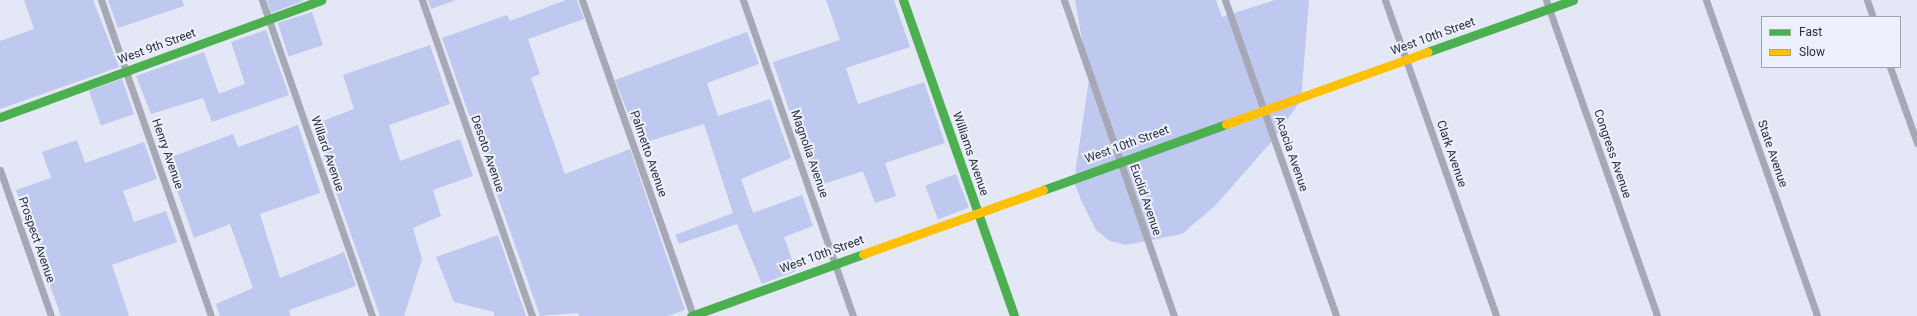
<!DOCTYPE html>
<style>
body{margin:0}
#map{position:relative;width:1917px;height:316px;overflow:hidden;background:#e4e7f5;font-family:Roboto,sans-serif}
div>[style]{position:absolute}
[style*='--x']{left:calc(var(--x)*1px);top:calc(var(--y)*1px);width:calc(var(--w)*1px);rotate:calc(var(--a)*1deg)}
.green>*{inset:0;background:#bfc8ef;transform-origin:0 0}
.street>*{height:7px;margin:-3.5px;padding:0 3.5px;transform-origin:3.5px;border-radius:3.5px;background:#a6a9b5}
.fast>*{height:9px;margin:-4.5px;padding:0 4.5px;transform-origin:4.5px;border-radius:4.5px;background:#4caf50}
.slow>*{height:9px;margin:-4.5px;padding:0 4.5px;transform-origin:4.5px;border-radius:4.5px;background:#ffc107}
span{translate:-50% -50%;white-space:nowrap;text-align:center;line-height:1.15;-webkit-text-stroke:4px #edf1fe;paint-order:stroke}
.street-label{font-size:12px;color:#2b2e3a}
.legend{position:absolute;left:1761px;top:16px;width:140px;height:52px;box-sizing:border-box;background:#edf1fe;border:1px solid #9fa3b0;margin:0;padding:5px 7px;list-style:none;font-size:12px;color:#2b2e3a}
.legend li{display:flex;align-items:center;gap:8px;height:20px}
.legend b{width:20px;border:1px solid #9fa3b0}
</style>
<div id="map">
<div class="green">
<i style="clip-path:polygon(24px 0,93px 0,119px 67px,0 109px,0 41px,34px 29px)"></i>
<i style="clip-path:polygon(108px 0,182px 0,184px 6px,118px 28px)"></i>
<i style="clip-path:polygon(267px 0,303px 0,303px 1px,271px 13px)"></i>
<i style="clip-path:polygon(428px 0,456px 0,431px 9px)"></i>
<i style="clip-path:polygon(566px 0,577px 0,584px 19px,528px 39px,540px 74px,531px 78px,565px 174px,630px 149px,685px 310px,668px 316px,579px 316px,578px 313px,540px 316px,442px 38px,507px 15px,510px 21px)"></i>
<i style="clip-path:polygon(826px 0,894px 0,910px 47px,846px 68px,858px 104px,924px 82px,945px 143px,885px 163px,896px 196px,875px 203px,863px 171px,815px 187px,773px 62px,840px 40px)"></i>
<i style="clip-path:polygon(1075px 0,1216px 0,1222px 17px,1275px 0,1309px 0,1301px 100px,1272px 141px,1215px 206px,1182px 234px,1126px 245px,1110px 241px,1096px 230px,1081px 200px,1075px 184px,1076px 167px,1089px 80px)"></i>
<i style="left:312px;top:12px;width:35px;height:36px;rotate:72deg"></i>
<i style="clip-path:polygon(266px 30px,289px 95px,212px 122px,203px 98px,151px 114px,136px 76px,204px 52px,219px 94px,245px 84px,231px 42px)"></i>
<i style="clip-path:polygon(747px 32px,759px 64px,707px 83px,718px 116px,770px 99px,791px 158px,741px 179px,753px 213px,802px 195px,813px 226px,784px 237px,796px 271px,762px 284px,737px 224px,679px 244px,675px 235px,733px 213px,704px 124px,640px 144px,615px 80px)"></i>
<i style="clip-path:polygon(430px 45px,450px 104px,389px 125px,400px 161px,460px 139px,473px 176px,433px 190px,441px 216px,413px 228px,422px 259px,404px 316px,380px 316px,312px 125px,354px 109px,343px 75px)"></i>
<i style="left:122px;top:79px;width:37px;height:35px;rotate:71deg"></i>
<i style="clip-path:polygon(298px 125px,320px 193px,260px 214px,280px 278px,344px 252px,356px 286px,289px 310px,291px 316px,220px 316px,216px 304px,253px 288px,230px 224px,194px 238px,166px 159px,233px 134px,238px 147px)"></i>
<i style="clip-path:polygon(77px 140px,85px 163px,144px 142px,157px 179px,123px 191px,134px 222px,166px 211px,177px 242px,112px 265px,129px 316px,61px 316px,16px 190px,51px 178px,42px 152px)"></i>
<i style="left:956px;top:174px;width:36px;height:33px;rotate:69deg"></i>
<i style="clip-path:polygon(498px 235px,526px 316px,494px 316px,494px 312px,454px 302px,436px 257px)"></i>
</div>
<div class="street">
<i style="--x:101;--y:0;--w:335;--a:70.8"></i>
<i style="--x:262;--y:0;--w:335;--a:70.8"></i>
<i style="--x:422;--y:0;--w:335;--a:70.8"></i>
<i style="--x:582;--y:0;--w:335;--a:70.6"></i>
<i style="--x:743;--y:0;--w:335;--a:70.8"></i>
<i style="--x:1064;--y:0;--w:335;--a:70.8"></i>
<i style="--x:1225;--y:0;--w:335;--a:70.6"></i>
<i style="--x:1385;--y:0;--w:335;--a:70.6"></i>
<i style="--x:1546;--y:0;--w:335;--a:70.6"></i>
<i style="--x:1706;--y:0;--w:335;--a:70.6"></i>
<i style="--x:1867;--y:0;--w:18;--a:71"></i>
<i style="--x:1890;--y:67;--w:81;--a:70.4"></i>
<i style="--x:0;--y:170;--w:155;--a:70.7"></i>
</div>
<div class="fast">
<i style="--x:903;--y:0;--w:335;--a:70.6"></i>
<i style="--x:1427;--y:52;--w:155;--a:-19.6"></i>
<i style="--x:0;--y:117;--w:342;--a:-20"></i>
<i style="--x:1043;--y:190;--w:195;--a:-19.8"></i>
<i style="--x:691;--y:316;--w:183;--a:-19.8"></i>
</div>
<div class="slow">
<i style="--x:1226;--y:124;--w:214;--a:-19.7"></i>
<i style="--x:863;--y:254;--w:191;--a:-19.6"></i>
</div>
<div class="street-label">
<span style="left:1433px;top:37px;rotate:-20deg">West 10th Street</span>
<span style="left:157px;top:47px;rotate:-20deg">West 9th Street</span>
<span style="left:1127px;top:145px;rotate:-20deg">West 10th Street</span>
<span style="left:167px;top:154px;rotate:71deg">Henry Avenue</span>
<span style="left:327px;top:154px;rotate:71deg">Willard Avenue</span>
<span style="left:487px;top:154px;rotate:71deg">Desoto Avenue</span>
<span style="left:648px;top:154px;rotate:71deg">Palmetto Avenue</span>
<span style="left:809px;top:154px;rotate:71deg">Magnolia Avenue</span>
<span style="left:970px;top:154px;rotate:71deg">Williams Avenue</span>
<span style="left:1291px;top:154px;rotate:71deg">Acacia Avenue</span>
<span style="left:1451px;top:154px;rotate:71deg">Clark Avenue</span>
<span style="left:1612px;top:154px;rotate:71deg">Congress Avenue</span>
<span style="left:1772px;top:154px;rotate:71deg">State Avenue</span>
<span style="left:1145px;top:200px;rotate:71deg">Euclid Avenue</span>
<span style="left:36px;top:240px;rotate:71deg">Prospect Avenue</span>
<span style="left:822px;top:255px;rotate:-20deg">West 10th Street</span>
</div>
<ul class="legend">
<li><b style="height:5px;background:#4caf50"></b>Fast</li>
<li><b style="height:5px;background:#ffc107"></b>Slow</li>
</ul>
</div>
